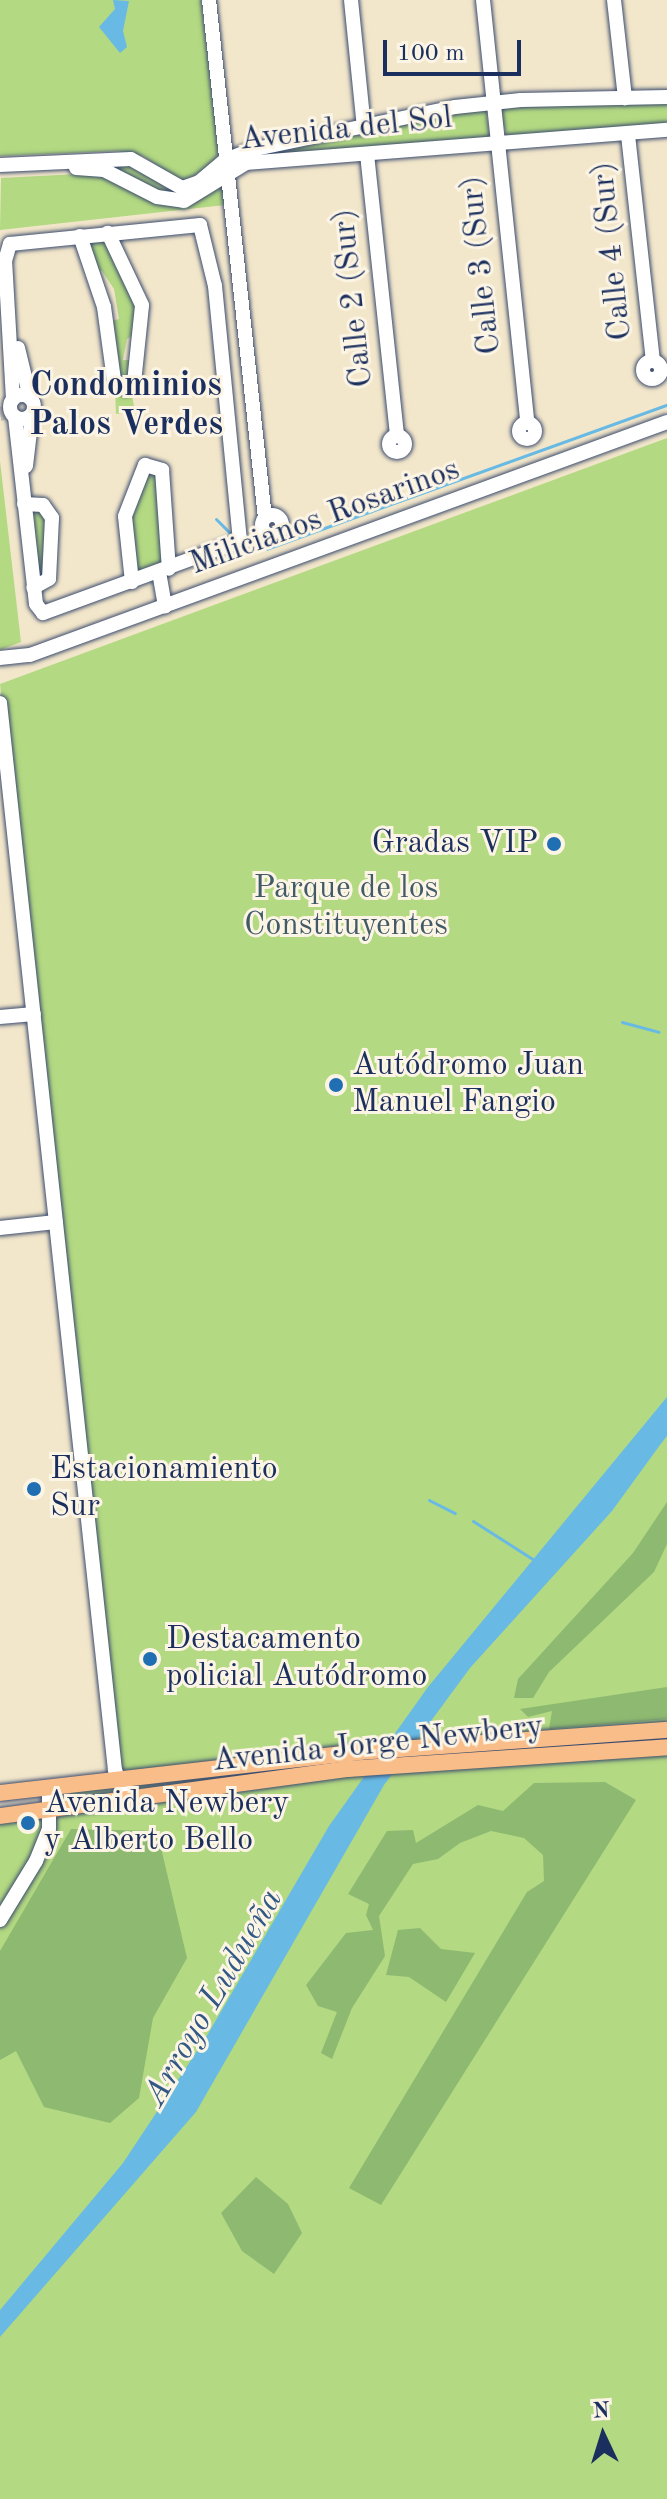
<!DOCTYPE html>
<meta charset="utf-8">
<style>
body{margin:0}
#map{position:relative;width:667px;height:2499px;overflow:hidden;background:#f3e7cb;font-family:"Old Standard TT",serif}
div>[style]{position:absolute}
[style*='--x']{left:calc(var(--x)*1px);top:calc(var(--y)*1px);width:calc(var(--w)*1px);rotate:calc(var(--a)*1deg)}
.green>*{inset:0;background:#b3d982}
.forest>*{inset:0;background:#8eb970}
.water>*{inset:0;background:#68bae4}
.stream>*{height:3px;margin:-1.5px;padding:0 1.5px;transform-origin:1.5px;border-radius:1.5px;background:#68bae4}
.minor-tunnel>*{height:14px;margin-top:-7px;transform-origin:0;background:repeating-linear-gradient(90deg,#c8c2b5 0 14px,transparent 0 21px)}
.roads{filter:drop-shadow(0 0 2px #3b4b6e) drop-shadow(0 0 2px #3b4b6e)}
.minor>*{height:14px;margin:-7px;padding:0 7px;transform-origin:7px;border-radius:7px;background:#fff}
.minor>.ring{margin:-7px;padding:0;box-sizing:content-box;background:none;border:14px solid #fff;border-radius:50%}
.major>*{height:16px;margin:-8px;padding:0 8px;transform-origin:8px;border-radius:8px;background:#f8bd88}
.dots>*{width:22px;height:22px;translate:-50% -50%;box-sizing:border-box;border:4px solid #fcf5e5;border-radius:50%}
span{translate:-50% -50%;white-space:nowrap;text-align:center;line-height:1.15;-webkit-text-stroke:6px #fcf5e5;paint-order:stroke}
.street-label{font-size:32px;color:#1b2f5e}
.poi-label{font-size:32px;color:#1b2f5e}
.right{translate:-100% -50%;text-align:right}
.left{translate:0 -50%;text-align:left}
.park-label{font-size:32px;color:#415a67}
.neighbourhood-label{font-size:34px;color:#1b2f5e;font-weight:700}
.water-label{font-size:34px;color:#325986;font-style:italic}
.north{position:absolute;left:563px;top:2395px;width:80px;height:80px;-webkit-text-stroke:6px #fcf5e5;paint-order:stroke;rotate:356deg;font-size:22px;font-weight:700;line-height:32px;text-align:center;color:#1b2f5e}
.north::after{content:'';display:block;margin:auto;width:28px;height:36px;background:#1b2f5e;clip-path:polygon(50% 0,100% 100%,50% 72%,0 100%)}
.scale{position:absolute;left:383px;top:40px;width:138px;height:36px;box-sizing:border-box;border:4px solid #1b2f5e;border-top:0;padding-left:10px;font-size:24px;line-height:28px;white-space:nowrap;color:#1b2f5e;-webkit-text-stroke:6px #fcf5e5;paint-order:stroke}
</style>
<div id="map">
<div class="green">
<i style="clip-path:polygon(0 0,201px 0,219px 151px,213px 163px,183px 183px,143px 156px,118px 151px,0 156px)"></i>
<i style="clip-path:polygon(667px 101px,667px 127px,509px 139px,498px 113px,502px 108px)"></i>
<i style="clip-path:polygon(486px 110px,490px 138px,239px 157px,323px 143px,439px 114px)"></i>
<i style="clip-path:polygon(127px 162px,144px 168px,165px 188px,183px 193px,172px 198px,105px 166px)"></i>
<i style="clip-path:polygon(98px 173px,153px 201px,223px 185px,225px 205px,0 230px,1px 178px)"></i>
<i style="clip-path:polygon(106px 239px,137px 298px,134px 335px,127px 339px,123px 360px,131px 360px,126px 380px,118px 380px,111px 321px,119px 319px,114px 289px,102px 271px,93px 269px,87px 242px)"></i>
<i style="clip-path:polygon(115px 390px,131px 391px,135px 411px,116px 414px)"></i>
<i style="clip-path:polygon(667px 438px,667px 2499px,0 2499px,0 1816px,50px 1811px,50px 1798px,65px 1796px,115px 1770px,0 684px)"></i>
<i style="clip-path:polygon(0 461px,21px 642px,0 650px)"></i>
<i style="clip-path:polygon(157px 470px,164px 565px,139px 574px,128px 522px,144px 472px)"></i>
<i style="clip-path:polygon(34px 509px,45px 510px,48px 567px,37px 584px)"></i>
</div>
<div class="forest">
<i style="clip-path:polygon(667px 1502px,667px 1544px,654px 1572px,549px 1672px,533px 1698px,514px 1698px,518px 1679px,633px 1553px)"></i>
<i style="clip-path:polygon(667px 1687px,667px 1719px,549px 1729px,552px 1711px,528px 1717px,520px 1709px)"></i>
<i style="clip-path:polygon(605px 1782px,636px 1800px,381px 2205px,349px 2188px,527px 1892px,544px 1881px,543px 1855px,524px 1838px,491px 1831px,460px 1843px,438px 1859px,413px 1864px,379px 1916px,385px 1956px,352px 2008px,332px 2059px,321px 2053px,337px 2012px,318px 2006px,306px 1985px,346px 1933px,373px 1930px,366px 1915px,369px 1904px,348px 1894px,387px 1831px,413px 1830px,416px 1843px,478px 1805px,503px 1811px,534px 1783px)"></i>
<i style="clip-path:polygon(71px 1829px,157px 1831px,187px 1958px,153px 2018px,139px 2098px,110px 2123px,44px 2107px,16px 2051px,0 2060px,0 1951px)"></i>
<i style="clip-path:polygon(420px 1928px,441px 1949px,475px 1953px,446px 2002px,409px 1977px,386px 1975px,398px 1930px)"></i>
<i style="clip-path:polygon(256px 2177px,288px 2204px,302px 2233px,274px 2274px,242px 2251px,221px 2213px)"></i>
</div>
<div class="water">
<i style="clip-path:polygon(113px 0,129px 1px,123px 31px,127px 47px,120px 53px,99px 27px,115px 9px)"></i>
<i style="clip-path:polygon(667px 1397px,667px 1436px,660px 1445px,612px 1511px,470px 1668px,384px 1785px,196px 2112px,0 2337px,0 2310px,123px 2163px,205px 2039px,329px 1826px,428px 1687px)"></i>
</div>
<div class="stream">
<i style="--x:216;--y:519;--w:27;--a:45"></i>
<i style="--x:258;--y:540;--w:12;--a:48"></i>
<i style="--x:266;--y:549;--w:426;--a:-19.8"></i>
<i style="--x:246;--y:544;--w:9;--a:-21"></i>
<i style="--x:622;--y:1022;--w:38;--a:15"></i>
<i style="--x:429;--y:1500;--w:29;--a:27"></i>
<i style="--x:473;--y:1521;--w:72;--a:32.6"></i>
</div>
<div class="minor-tunnel">
<i style="--x:0;--y:414;--w:5;--a:-11"></i>
</div>
<div class="roads">
<div class="minor">
<i style="--x:209;--y:0;--w:521;--a:83.83"></i>
<i style="--x:351;--y:0;--w:129;--a:84.2"></i>
<i style="--x:483;--y:0;--w:424;--a:84"></i>
<i style="--x:614;--y:0;--w:99;--a:83.6"></i>
<i style="--x:628;--y:135;--w:227;--a:83.7"></i>
<i style="--x:367;--y:154;--w:284;--a:83.9"></i>
<i style="--x:0;--y:165;--w:131;--a:-2.6"></i>
<i style="--x:131;--y:159;--w:59;--a:29.6"></i>
<i style="--x:182;--y:188;--w:18;--a:-19"></i>
<i style="--x:199;--y:182;--w:34;--a:-40"></i>
<i style="--x:225;--y:160;--w:28;--a:-21"></i>
<i style="--x:251;--y:150;--w:208;--a:-11.9"></i>
<i style="--x:455;--y:107;--w:66;--a:-6.1"></i>
<i style="--x:521;--y:100;--w:146;--a:-1.2"></i>
<i style="--x:76;--y:168;--w:28;--a:4"></i>
<i style="--x:104;--y:170;--w:59;--a:27"></i>
<i style="--x:157;--y:197;--w:27;--a:8"></i>
<i style="--x:184;--y:201;--w:73;--a:-31.5"></i>
<i style="--x:246;--y:163;--w:422;--a:-4.5"></i>
<i style="--x:80;--y:236;--w:75;--a:71.3"></i>
<i style="--x:104;--y:307;--w:74;--a:82.2"></i>
<i style="--x:114;--y:380;--w:14;--a:36"></i>
<i style="--x:125;--y:388;--w:10;--a:-29"></i>
<i style="--x:134;--y:383;--w:78;--a:-84.1"></i>
<i style="--x:142;--y:305;--w:80;--a:-115.3"></i>
<i style="--x:18;--y:348;--w:51;--a:76.5"></i>
<i class="ring" style="left:643px;top:361px;width:4px;height:4px"></i>
<i class="ring" style="left:10px;top:395px;width:10px;height:10px"></i>
<i style="--x:13;--y:399;--w:138;--a:-93.3"></i>
<i style="--x:5;--y:261;--w:18;--a:-74"></i>
<i style="--x:10;--y:244;--w:191;--a:-5.7"></i>
<i style="--x:200;--y:225;--w:63;--a:76.2"></i>
<i style="--x:215;--y:286;--w:256;--a:84.4"></i>
<i style="--x:240;--y:541;--w:210;--a:159.9"></i>
<i style="--x:43;--y:613;--w:11;--a:-128"></i>
<i style="--x:36;--y:604;--w:188;--a:-96.4"></i>
<i class="ring" style="left:519px;top:423px;width:2px;height:2px"></i>
<i class="ring" style="left:389px;top:436px;width:2px;height:2px"></i>
<i style="--x:26;--y:466;--w:52;--a:-83.4"></i>
<i style="--x:24;--y:504;--w:19;--a:3"></i>
<i style="--x:43;--y:505;--w:16;--a:55"></i>
<i style="--x:52;--y:518;--w:61;--a:92.8"></i>
<i style="--x:49;--y:579;--w:18;--a:151"></i>
<i class="ring" style="left:262px;top:515px;width:6px;height:6px"></i>
<i style="--x:159;--y:572;--w:35;--a:80"></i>
<i style="--x:132;--y:582;--w:66;--a:-96.1"></i>
<i style="--x:125;--y:516;--w:55;--a:-68.6"></i>
<i style="--x:145;--y:465;--w:18;--a:16"></i>
<i style="--x:162;--y:470;--w:99;--a:86"></i>
<i style="--x:0;--y:658;--w:30;--a:-6"></i>
<i style="--x:30;--y:655;--w:678;--a:-20.09"></i>
<i style="--x:0;--y:703;--w:1073;--a:83.85"></i>
<i style="--x:115;--y:1770;--w:33;--a:69"></i>
<i style="--x:0;--y:1017;--w:34;--a:-5"></i>
<i style="--x:0;--y:1228;--w:56;--a:-6.1"></i>
<i style="--x:0;--y:1920;--w:69;--a:-58.6"></i>
<i style="--x:36;--y:1861;--w:35;--a:-68"></i>
<i style="--x:49;--y:1828;--w:40;--a:-90"></i>
</div>
<div class="major">
<i style="--x:0;--y:1793;--w:361;--a:-6.5"></i>
<i style="--x:359;--y:1752;--w:309;--a:-4.1"></i>
<i style="--x:0;--y:1816;--w:351;--a:-7.7"></i>
<i style="--x:348;--y:1769;--w:320;--a:-3.9"></i>
</div>
</div>
<div class="dots">
<i style="left:554px;top:844px;background:#1f6fb2"></i>
<i style="left:336px;top:1085px;background:#1f6fb2"></i>
<i style="left:34px;top:1489px;background:#1f6fb2"></i>
<i style="left:150px;top:1659px;background:#1f6fb2"></i>
<i style="left:28px;top:1823px;background:#1f6fb2"></i>
</div>
<div class="street-label">
<span style="left:346px;top:130px;rotate:-6deg">Avenida del Sol</span>
<span style="left:613px;top:251px;rotate:-96deg">Calle 4 (Sur)</span>
<span style="left:482px;top:265px;rotate:-96deg">Calle 3 (Sur)</span>
<span style="left:354px;top:298px;rotate:-96deg">Calle 2 (Sur)</span>
<span style="left:325px;top:518px;rotate:-20deg">Milicianos Rosarinos</span>
<span style="left:378px;top:1745px;rotate:-6deg">Avenida Jorge Newbery</span>
</div>
<div class="poi-label">
<span class="right" style="left:538px;top:844px">Gradas VIP</span>
<span class="left" style="left:352px;top:1085px">Autódromo Juan<br>Manuel Fangio</span>
<span class="left" style="left:50px;top:1489px">Estacionamiento<br>Sur</span>
<span class="left" style="left:166px;top:1659px">Destacamento<br>policial Autódromo</span>
<span class="left" style="left:44px;top:1823px">Avenida Newbery<br>y Alberto Bello</span>
</div>
<div class="park-label">
<span style="left:346px;top:908px">Parque de los<br>Constituyentes</span>
</div>
<div class="neighbourhood-label">
<span style="left:126px;top:406px">Condominios<br>Palos Verdes</span>
</div>
<div class="water-label">
<span style="left:214px;top:1998px;rotate:-60deg">Arroyo Ludueña</span>
</div>
<div class="north">N</div>
<div class="scale">100 m</div>
</div>
